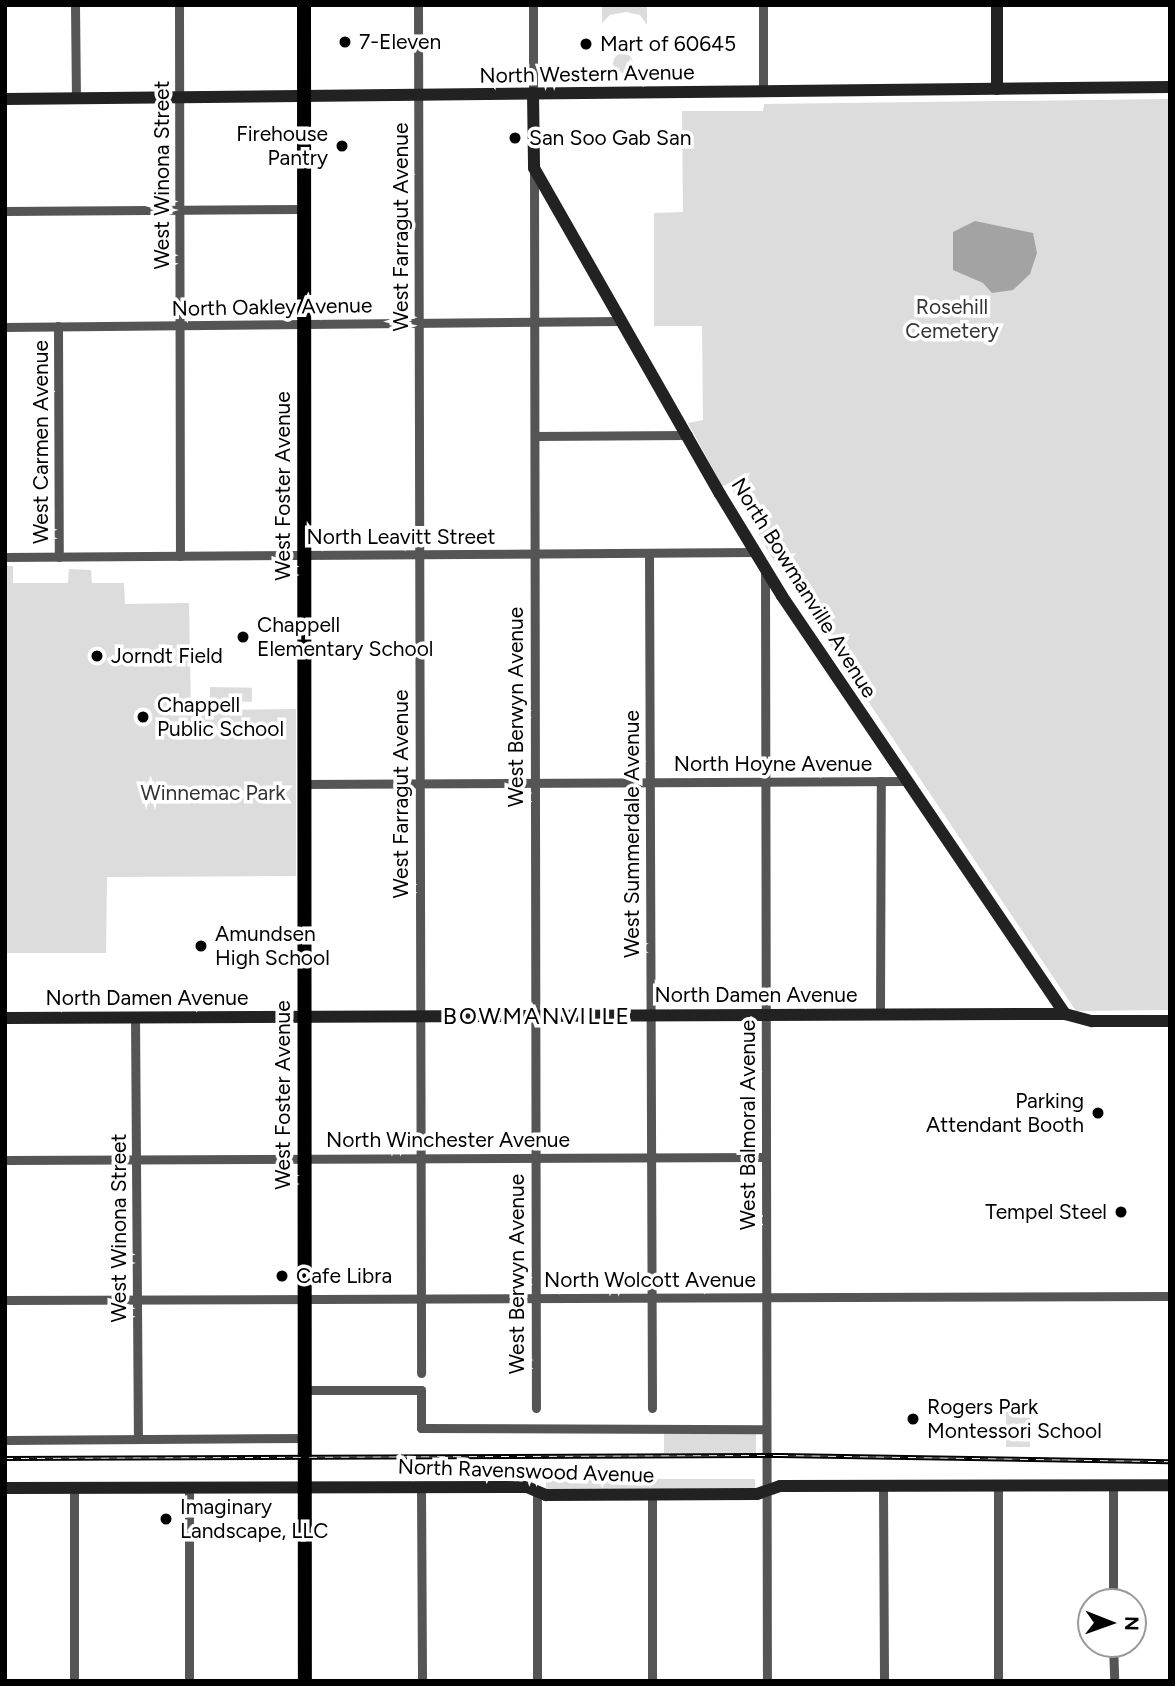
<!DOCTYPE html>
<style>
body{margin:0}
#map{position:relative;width:1175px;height:1686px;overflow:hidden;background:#fff;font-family:Figtree,sans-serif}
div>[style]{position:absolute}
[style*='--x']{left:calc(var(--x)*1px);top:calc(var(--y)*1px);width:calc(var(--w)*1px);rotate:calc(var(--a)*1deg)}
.green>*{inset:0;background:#dcdcdc;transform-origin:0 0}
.round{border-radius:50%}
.water>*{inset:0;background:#a3a3a3}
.street>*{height:9px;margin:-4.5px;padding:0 4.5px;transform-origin:4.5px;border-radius:4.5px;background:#555}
.secondary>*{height:12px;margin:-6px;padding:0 6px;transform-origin:6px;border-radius:6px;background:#222}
.primary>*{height:14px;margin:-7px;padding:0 7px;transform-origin:7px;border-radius:7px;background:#000}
.rail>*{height:5px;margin-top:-2.5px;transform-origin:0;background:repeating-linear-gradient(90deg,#fff 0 8px,#000 0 16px);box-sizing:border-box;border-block:2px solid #000}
.dots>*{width:19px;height:19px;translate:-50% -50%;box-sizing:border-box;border:4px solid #fff;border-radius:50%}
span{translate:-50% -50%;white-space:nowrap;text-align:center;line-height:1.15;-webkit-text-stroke:7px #fff;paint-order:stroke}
.poi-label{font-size:21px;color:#000}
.left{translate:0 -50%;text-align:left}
.right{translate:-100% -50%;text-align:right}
.street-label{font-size:21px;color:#000}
.park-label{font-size:21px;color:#333}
.neighbourhood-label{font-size:23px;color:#000;letter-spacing:2px}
.frame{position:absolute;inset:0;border:7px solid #000;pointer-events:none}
.north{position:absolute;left:1077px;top:1588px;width:70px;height:70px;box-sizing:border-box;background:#fff;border:2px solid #999;border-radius:50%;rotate:91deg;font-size:19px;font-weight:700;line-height:28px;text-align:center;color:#000}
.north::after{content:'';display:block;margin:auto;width:24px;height:32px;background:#000;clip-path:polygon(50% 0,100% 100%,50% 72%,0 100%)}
</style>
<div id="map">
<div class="green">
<i style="clip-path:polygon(602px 5px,647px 5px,647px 25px,640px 15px,626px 12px,610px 15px,602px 23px)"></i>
<i class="round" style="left:613px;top:53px;width:20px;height:20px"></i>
<i style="clip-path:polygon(1170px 99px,1170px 1010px,1076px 1011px,775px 563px,729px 484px,722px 486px,688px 423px,703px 420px,702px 326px,654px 326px,654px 213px,683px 212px,682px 111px,763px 111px,764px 104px)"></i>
<i style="clip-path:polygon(5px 566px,13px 566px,13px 583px,68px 583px,69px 569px,91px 570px,92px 583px,124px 583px,125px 604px,189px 603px,191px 710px,296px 709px,296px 876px,107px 877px,106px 953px,5px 953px)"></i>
<i style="left:210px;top:687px;width:42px;height:14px;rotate:1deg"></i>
<i style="left:1006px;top:1410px;width:24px;height:37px"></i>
<i style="left:664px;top:1434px;width:92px;height:19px"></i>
<i style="left:755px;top:1479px;width:10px;height:209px;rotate:90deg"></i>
</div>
<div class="water">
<i style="clip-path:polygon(975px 221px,1033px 233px,1037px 253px,1030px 274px,1013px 290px,992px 293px,983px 283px,953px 270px,953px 232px)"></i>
</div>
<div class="street">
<i style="--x:75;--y:5;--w:93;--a:89.4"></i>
<i style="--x:179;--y:5;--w:551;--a:89.9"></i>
<i style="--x:418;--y:5;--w:1368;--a:89.87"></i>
<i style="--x:533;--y:5;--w:88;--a:90"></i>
<i style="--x:763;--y:91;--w:86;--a:-90"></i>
<i style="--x:534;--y:171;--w:1237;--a:89.91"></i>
<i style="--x:5;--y:211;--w:298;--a:-0.4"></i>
<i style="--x:58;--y:326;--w:231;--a:89.8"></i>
<i style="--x:5;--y:327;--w:617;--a:-0.56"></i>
<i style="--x:535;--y:436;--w:153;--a:-0.4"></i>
<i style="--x:649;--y:553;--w:855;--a:89.8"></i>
<i style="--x:5;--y:557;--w:750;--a:-0.38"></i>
<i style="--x:765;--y:570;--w:1111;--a:89.9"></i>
<i style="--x:303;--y:784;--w:604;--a:-0.28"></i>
<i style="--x:880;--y:1014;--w:233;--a:-89.8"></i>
<i style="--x:135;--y:1017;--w:422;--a:89.6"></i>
<i style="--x:5;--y:1160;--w:760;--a:-0.23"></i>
<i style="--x:5;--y:1300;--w:1165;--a:-0.2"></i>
<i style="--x:305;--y:1390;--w:116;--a:0"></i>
<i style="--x:421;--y:1390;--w:38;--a:90"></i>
<i style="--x:421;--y:1428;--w:344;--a:0.2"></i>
<i style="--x:5;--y:1440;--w:300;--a:-0.4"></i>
<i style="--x:998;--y:1485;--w:196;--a:90"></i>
<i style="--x:1113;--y:1485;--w:117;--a:90"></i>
<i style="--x:883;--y:1486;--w:195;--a:89.7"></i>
<i style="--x:421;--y:1487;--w:194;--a:89.7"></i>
<i style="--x:74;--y:1488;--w:193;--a:90"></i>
<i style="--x:652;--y:1494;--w:187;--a:90"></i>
<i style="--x:1113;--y:1644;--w:37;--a:88"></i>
<i style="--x:189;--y:1681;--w:193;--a:-90"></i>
<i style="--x:537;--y:1681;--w:190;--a:-90"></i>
</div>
<div class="secondary">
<i style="--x:997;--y:89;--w:84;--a:-90"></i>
<i style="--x:533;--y:93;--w:75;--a:89.2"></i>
<i style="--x:534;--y:168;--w:375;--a:60.3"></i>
<i style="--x:720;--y:494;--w:119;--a:58.7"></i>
<i style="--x:782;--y:596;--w:505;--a:55.9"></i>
<i style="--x:5;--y:99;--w:1165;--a:-0.59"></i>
<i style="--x:5;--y:1018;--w:1060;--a:-0.22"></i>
<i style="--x:1065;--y:1014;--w:28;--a:15"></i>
<i style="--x:1092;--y:1021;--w:78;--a:0"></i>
<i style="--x:5;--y:1488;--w:522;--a:-0.11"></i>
<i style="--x:527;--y:1487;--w:21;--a:23"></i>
<i style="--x:546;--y:1495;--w:211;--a:-0.3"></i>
<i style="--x:757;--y:1494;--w:24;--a:-19"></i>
<i style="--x:780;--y:1486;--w:390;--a:-0.1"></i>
</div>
<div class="primary">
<i style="--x:304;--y:5;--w:1676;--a:89.97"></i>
</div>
<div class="rail">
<i style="--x:5;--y:1458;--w:775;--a:-0.22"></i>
<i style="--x:780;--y:1455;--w:390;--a:0.9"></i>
</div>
<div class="dots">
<i style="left:345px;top:42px;background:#000"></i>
<i style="left:586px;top:44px;background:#000"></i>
<i style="left:515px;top:138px;background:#000"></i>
<i style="left:342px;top:146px;background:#000"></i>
<i style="left:243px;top:637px;background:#000"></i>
<i style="left:97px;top:656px;background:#000"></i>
<i style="left:143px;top:717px;background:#000"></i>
<i style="left:201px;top:946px;background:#000"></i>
<i style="left:1098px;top:1113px;background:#000"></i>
<i style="left:1121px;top:1212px;background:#000"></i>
<i style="left:282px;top:1276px;background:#000"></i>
<i style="left:913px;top:1419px;background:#000"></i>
<i style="left:166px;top:1519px;background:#000"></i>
</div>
<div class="poi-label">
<span class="left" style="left:359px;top:42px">7-Eleven</span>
<span class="left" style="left:600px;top:44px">Mart of 60645</span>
<span class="right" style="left:328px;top:146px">Firehouse<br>Pantry</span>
<span class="left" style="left:529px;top:138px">San Soo Gab San</span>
<span class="left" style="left:257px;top:637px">Chappell<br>Elementary School</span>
<span class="left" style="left:111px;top:656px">Jorndt Field</span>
<span class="left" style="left:157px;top:717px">Chappell<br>Public School</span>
<span class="left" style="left:215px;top:946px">Amundsen<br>High School</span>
<span class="right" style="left:1084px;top:1113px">Parking<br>Attendant Booth</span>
<span class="right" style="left:1107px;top:1212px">Tempel Steel</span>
<span class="left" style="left:296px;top:1276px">Cafe Libra</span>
<span class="left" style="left:927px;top:1419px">Rogers Park<br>Montessori School</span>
<span class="left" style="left:180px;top:1519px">Imaginary<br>Landscape, LLC</span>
</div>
<div class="street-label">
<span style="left:587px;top:74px;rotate:-1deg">North Western Avenue</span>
<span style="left:162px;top:175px;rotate:-90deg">West Winona Street</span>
<span style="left:401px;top:227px;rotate:-90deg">West Farragut Avenue</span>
<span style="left:272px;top:307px;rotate:-1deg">North Oakley Avenue</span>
<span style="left:41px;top:442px;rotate:-90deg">West Carmen Avenue</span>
<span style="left:283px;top:486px;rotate:-90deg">West Foster Avenue</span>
<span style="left:401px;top:537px">North Leavitt Street</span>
<span style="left:804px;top:588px;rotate:58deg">North Bowmanville Avenue</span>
<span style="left:516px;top:707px;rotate:-90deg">West Berwyn Avenue</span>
<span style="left:773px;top:764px">North Hoyne Avenue</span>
<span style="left:401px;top:794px;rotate:-90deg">West Farragut Avenue</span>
<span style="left:632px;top:834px;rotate:-90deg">West Summerdale Avenue</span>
<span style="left:756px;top:995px">North Damen Avenue</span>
<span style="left:147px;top:998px">North Damen Avenue</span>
<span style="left:283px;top:1095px;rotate:-90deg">West Foster Avenue</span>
<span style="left:748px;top:1125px;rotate:-90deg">West Balmoral Avenue</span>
<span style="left:448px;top:1140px">North Winchester Avenue</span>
<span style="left:119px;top:1228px;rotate:-90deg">West Winona Street</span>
<span style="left:517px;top:1274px;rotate:-90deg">West Berwyn Avenue</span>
<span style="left:650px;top:1280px">North Wolcott Avenue</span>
<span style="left:526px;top:1471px;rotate:2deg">North Ravenswood Avenue</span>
</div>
<div class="park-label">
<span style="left:952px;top:319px">Rosehill<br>Cemetery</span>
<span style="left:213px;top:793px">Winnemac Park</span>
</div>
<div class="neighbourhood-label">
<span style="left:537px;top:1016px">BOWMANVILLE</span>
</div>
<div class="frame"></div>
<div class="north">N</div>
</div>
